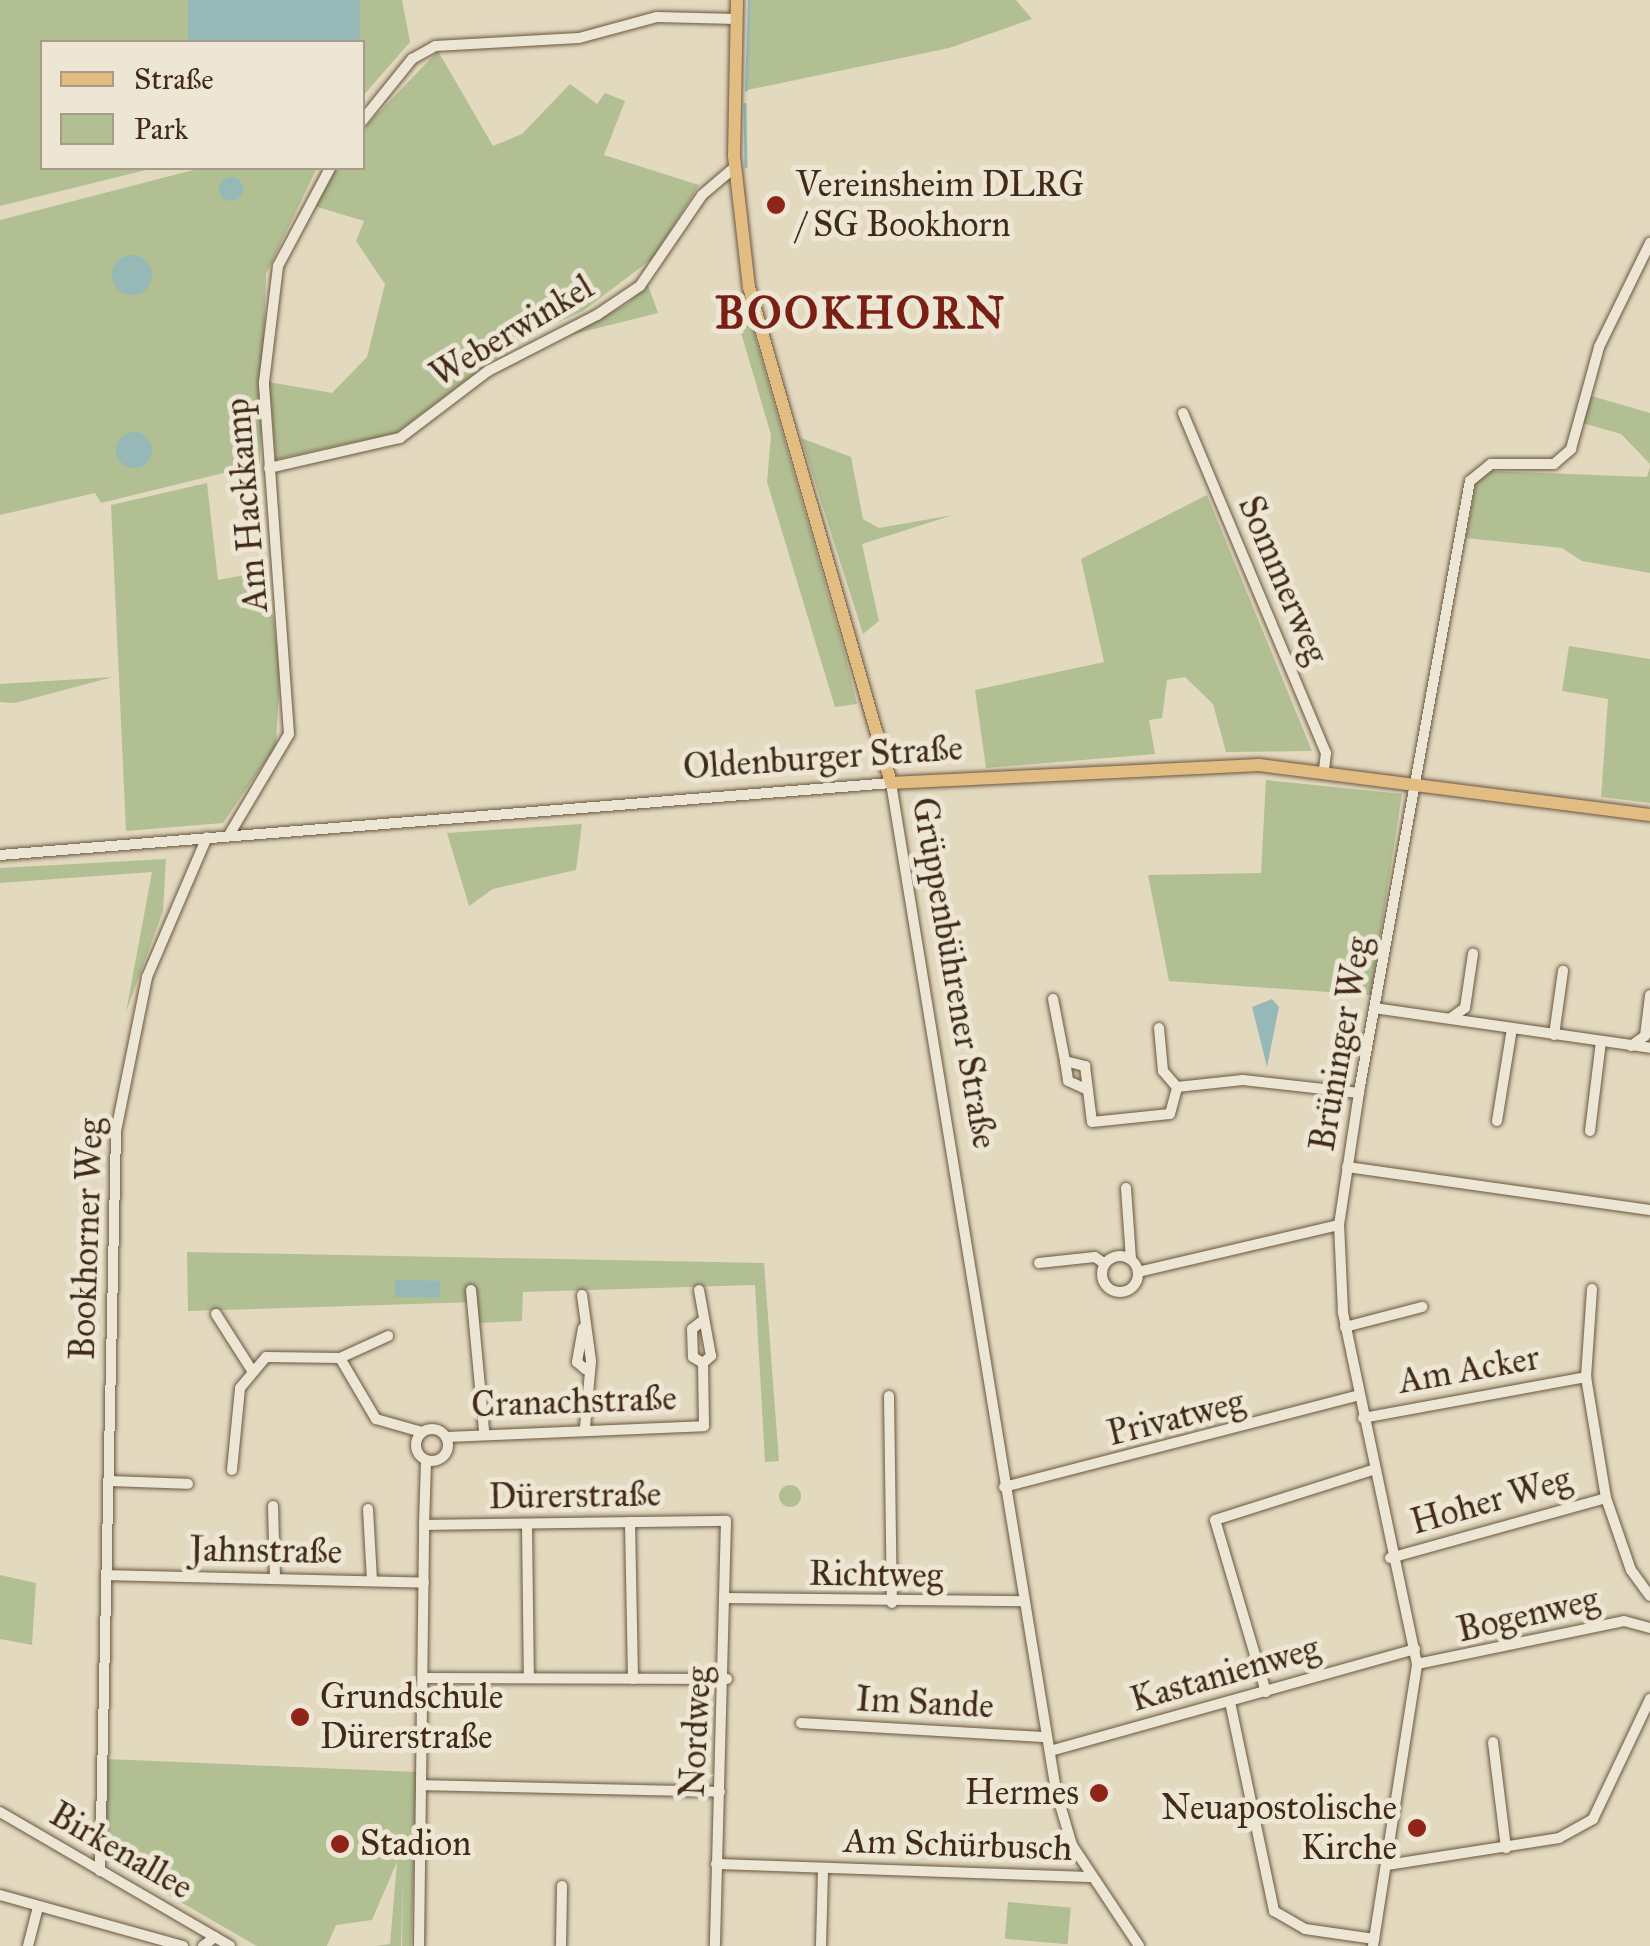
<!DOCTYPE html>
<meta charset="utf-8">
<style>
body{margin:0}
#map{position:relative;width:1650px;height:1946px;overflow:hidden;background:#e3d9bf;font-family:"IM FELL Great Primer",serif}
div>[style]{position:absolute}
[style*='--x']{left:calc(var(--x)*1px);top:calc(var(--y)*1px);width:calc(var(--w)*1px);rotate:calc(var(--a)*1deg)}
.green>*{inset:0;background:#b2bf93;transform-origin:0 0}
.round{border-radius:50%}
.water>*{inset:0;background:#96b9b8;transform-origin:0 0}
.stream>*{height:2.5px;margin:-1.25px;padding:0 1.25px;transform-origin:1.25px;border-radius:1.25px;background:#96b9b8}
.roads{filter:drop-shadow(0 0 2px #6a5640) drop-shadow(0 0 2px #6a5640)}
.minor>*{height:10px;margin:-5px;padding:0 5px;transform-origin:5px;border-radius:5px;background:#ede6d5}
.minor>.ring{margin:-5px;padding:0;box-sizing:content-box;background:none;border:10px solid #ede6d5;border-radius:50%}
.major>*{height:12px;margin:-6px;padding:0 6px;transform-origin:6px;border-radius:6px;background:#e2bc80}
.dots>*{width:28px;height:28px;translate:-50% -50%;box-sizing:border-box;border:5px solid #ede6d5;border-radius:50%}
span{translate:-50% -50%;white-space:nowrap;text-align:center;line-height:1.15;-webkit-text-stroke:10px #ede6d5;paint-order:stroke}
.poi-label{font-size:35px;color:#422b16}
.left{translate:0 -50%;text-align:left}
.right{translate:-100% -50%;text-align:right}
.street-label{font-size:35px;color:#422b16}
.district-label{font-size:45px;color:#7a1f14;font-weight:700;letter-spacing:2.5px}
.legend{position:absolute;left:40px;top:40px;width:325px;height:130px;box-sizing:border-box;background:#ede6d5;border:2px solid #a99b89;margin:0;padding:12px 18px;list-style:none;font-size:30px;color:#422b16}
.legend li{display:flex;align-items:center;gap:20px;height:50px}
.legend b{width:50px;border:2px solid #a99b89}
</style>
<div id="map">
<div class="green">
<i style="clip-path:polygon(0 0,188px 0,197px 42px,42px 42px,42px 168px,154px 168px,0 206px)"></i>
<i style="clip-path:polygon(360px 0,402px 0,410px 42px,363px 96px,362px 42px,354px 42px)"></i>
<i style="clip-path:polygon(751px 0,1016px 0,1032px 19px,949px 48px,747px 90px)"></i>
<i style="clip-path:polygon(438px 51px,493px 146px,522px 134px,570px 84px,597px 104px,605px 93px,625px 101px,604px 155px,699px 185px,653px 258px,583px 311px,521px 339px,396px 433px,276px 459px,269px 382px,332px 393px,367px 357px,385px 284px,356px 241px,364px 221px,311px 205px,336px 168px,362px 168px,363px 129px)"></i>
<i style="clip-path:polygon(201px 168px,317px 168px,266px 274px,260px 464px,101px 503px,95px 493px,0 515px,0 220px)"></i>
<i style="clip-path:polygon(648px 285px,658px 313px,570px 335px,627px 304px)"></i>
<i style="clip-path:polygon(742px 291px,845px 654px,857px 704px,835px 707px,767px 482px,771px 435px,730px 295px)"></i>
<i style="clip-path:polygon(1588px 395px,1650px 413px,1650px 464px,1621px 434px,1579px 422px)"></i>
<i style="clip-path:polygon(801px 438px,851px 457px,863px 519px,879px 528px,953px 515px,862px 544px,879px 621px,863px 634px)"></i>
<i style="clip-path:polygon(1650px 467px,1650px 573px,1582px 561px,1562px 548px,1466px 538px,1476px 483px,1490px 471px,1647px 477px)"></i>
<i style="clip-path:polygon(207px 483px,218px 580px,267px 571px,280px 671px,276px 746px,223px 823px,126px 831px,111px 505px)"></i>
<i style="clip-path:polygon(1207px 495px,1312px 751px,1226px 752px,1213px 704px,1185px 677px,1167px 680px,1162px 718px,1149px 720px,1155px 754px,986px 768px,975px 690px,1104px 662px,1081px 559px)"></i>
<i style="clip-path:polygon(1569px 646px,1650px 659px,1650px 803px,1601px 797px,1608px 699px,1562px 691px)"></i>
<i style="clip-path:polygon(113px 677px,15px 703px,0 702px,0 684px)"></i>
<i style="clip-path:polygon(1266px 780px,1402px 794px,1371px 995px,1169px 981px,1148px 875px,1261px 873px)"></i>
<i style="clip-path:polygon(582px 824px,576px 870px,493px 889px,469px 906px,447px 833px)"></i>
<i style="clip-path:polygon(166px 859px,163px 911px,126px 1012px,152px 872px,0 883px,0 868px)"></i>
<i style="clip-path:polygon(187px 1252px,764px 1263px,779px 1461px,765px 1462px,755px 1285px,523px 1292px,522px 1321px,479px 1323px,477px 1302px,188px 1311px)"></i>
<i class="round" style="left:779px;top:1485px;width:22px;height:22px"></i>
<i style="clip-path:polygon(0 1575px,36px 1583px,32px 1645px,0 1639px)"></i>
<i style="clip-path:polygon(107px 1759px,417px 1772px,411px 1946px,402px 1946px,403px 1878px,401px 1946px,376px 1946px,390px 1944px,397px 1862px,372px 1920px,336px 1925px,327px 1946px,257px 1946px,106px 1859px)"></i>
<i style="left:1008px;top:1902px;width:63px;height:37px;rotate:5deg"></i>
</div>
<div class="water">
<i style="left:188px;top:0;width:172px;height:43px"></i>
<i class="round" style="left:219px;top:177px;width:24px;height:24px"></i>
<i class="round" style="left:112px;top:255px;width:40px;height:40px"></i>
<i class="round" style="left:116px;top:432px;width:36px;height:36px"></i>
<i style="clip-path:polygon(1272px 999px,1279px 1007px,1267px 1067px,1252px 1007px)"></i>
<i style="left:395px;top:1280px;width:45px;height:17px;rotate:1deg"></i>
</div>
<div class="stream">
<i style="--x:746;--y:90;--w:90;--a:-88.1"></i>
<i style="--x:745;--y:104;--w:62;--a:89.1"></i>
</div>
<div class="roads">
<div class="minor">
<i style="--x:362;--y:121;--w:80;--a:-51.1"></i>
<i style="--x:412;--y:59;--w:26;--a:-29"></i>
<i style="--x:435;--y:46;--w:144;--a:-3.2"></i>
<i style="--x:579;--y:38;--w:81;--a:-15.1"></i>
<i style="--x:657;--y:17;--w:80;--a:1.4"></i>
<i style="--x:1183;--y:413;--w:369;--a:67.2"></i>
<i style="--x:1326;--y:753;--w:16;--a:97"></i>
<i style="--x:269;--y:468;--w:134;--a:-12.9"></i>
<i style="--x:400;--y:438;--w:111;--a:-37.3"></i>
<i style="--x:488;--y:371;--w:123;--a:-27.2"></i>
<i style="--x:597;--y:315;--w:52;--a:-34"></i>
<i style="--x:640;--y:286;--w:110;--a:-55.7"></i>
<i style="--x:702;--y:195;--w:43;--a:-40.3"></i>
<i style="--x:229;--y:835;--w:117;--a:-59.3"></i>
<i style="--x:289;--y:734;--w:353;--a:-94.1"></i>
<i style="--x:264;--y:382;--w:117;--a:-83.1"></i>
<i style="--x:278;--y:266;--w:111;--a:-62"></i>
<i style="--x:0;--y:855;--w:894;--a:-4.62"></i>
<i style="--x:891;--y:783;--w:1021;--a:80.7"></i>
<i style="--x:1056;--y:1791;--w:56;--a:73.5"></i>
<i style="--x:1072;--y:1845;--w:121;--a:56.4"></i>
<i style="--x:1053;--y:999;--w:63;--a:79"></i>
<i style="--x:1065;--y:1061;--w:21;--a:14"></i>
<i style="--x:1085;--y:1066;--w:56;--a:82.9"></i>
<i style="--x:1092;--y:1122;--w:78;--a:-5.9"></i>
<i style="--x:1170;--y:1114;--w:28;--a:-75"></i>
<i style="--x:1177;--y:1087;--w:66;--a:-6.1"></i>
<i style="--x:1243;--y:1080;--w:117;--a:6.4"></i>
<i style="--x:1374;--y:1008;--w:279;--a:8.2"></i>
<i style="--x:1451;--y:1018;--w:17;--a:-36"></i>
<i style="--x:1465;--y:1008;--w:55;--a:-81.6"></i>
<i style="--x:1159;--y:1028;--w:43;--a:84.7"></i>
<i style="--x:1163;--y:1071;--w:21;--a:49"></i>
<i style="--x:1554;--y:1035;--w:65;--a:-82"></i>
<i style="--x:1631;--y:1046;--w:17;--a:-36"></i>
<i style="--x:1645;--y:1036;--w:41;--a:-83"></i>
<i style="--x:1065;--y:1061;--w:20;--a:81"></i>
<i style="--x:1068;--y:1081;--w:20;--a:24"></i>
<i style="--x:1497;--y:1121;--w:94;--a:-80.8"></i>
<i style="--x:1590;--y:1131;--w:90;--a:-83"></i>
<i style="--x:1347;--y:1167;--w:306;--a:8.1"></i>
<i style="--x:1126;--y:1188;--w:71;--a:86"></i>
<i class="ring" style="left:1102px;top:1256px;width:26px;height:26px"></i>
<i style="--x:1039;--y:1263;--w:56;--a:-6.1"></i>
<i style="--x:1095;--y:1257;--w:12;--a:35"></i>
<i style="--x:1138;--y:1272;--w:206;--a:-13.2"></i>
<i style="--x:1592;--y:1289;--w:88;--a:93.9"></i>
<i style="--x:1586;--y:1377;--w:123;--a:80.6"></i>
<i style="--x:1606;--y:1498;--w:76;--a:70.9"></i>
<i style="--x:1631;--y:1570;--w:32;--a:54"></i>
<i style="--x:471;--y:1290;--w:141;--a:84.7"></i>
<i style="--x:582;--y:1295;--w:67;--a:82.2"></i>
<i style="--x:591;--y:1361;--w:66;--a:95.2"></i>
<i style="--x:216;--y:1314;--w:65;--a:57.5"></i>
<i style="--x:701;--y:1322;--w:11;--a:142"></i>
<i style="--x:692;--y:1329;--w:28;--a:88"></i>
<i style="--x:693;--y:1357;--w:12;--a:31"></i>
<i style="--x:1345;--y:1327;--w:80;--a:-14.6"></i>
<i style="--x:583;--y:1328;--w:35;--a:100"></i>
<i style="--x:577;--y:1362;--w:11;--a:41"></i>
<i style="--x:340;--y:1358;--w:53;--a:-24.6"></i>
<i style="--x:889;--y:1396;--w:207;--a:89.2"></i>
<i style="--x:1363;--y:1418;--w:227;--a:-10.4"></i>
<i class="ring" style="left:416px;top:1429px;width:22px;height:22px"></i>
<i style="--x:446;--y:1437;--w:258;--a:-2.4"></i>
<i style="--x:704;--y:1426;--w:63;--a:-90.9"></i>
<i style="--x:703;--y:1363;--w:11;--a:-41"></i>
<i style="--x:711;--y:1356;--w:67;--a:-100.3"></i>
<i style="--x:232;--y:1470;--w:82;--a:-84.4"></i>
<i style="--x:240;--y:1388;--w:40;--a:-50"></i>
<i style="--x:266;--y:1357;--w:74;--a:0.8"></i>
<i style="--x:340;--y:1358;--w:71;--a:59.5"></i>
<i style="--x:376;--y:1419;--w:48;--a:15.8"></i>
<i style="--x:108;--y:1481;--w:80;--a:2.1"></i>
<i style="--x:1004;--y:1487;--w:367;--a:-14.5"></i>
<i style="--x:273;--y:1506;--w:72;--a:88.4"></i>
<i style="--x:368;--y:1509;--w:72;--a:86.8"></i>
<i style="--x:630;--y:1522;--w:157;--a:88.9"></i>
<i style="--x:424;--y:1525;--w:65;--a:-88.2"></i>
<i style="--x:527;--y:1525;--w:153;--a:89.3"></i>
<i style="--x:1390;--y:1558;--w:224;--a:-15.5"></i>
<i style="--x:107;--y:1575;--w:317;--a:1.4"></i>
<i style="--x:729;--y:1598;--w:294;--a:0.6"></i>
<i style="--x:1417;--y:1664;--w:211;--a:-11.7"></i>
<i style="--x:1624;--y:1621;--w:27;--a:15"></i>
<i style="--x:425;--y:1678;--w:302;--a:0.2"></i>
<i style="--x:1266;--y:1692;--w:179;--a:-106.5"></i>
<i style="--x:1215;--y:1520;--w:166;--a:-17.6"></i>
<i style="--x:1230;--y:1702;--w:214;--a:78.1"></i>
<i style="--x:1274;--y:1911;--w:36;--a:30"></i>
<i style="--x:1305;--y:1929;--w:70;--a:8.2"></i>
<i style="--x:801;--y:1723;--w:246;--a:3.3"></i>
<i style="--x:1493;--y:1742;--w:107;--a:83"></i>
<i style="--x:1050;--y:1751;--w:379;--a:-15.6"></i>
<i style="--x:422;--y:1785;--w:298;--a:1.3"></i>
<i style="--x:0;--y:1812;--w:266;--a:30.2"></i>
<i style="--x:716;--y:1864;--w:375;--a:2"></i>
<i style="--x:1387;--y:1865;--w:174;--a:-8.9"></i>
<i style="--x:1559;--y:1838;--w:39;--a:-29"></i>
<i style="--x:1593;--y:1819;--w:133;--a:-64.6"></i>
<i style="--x:100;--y:1871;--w:740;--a:-88.76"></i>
<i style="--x:116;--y:1131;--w:157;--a:-78.6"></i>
<i style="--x:147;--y:977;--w:152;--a:-66.8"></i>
<i style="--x:0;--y:1895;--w:190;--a:15.6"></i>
<i style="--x:28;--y:1946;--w:40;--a:-75.6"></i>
<i style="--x:203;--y:1946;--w:15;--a:-37"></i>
<i style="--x:419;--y:1946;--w:421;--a:-89.3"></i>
<i style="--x:424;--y:1525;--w:302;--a:-0.8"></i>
<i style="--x:726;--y:1521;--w:425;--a:91.5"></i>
<i style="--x:561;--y:1946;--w:60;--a:-89"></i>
<i style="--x:821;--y:1946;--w:78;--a:-88.5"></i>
<i style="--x:1373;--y:1946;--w:285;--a:-81.1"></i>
<i style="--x:1417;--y:1664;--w:360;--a:-101.9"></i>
<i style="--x:1343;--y:1312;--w:87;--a:-92.6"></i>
<i style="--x:1339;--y:1225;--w:141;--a:-81.4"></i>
<i style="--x:1360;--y:1086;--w:615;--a:-79.7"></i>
<i style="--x:1470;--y:481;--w:27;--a:-39"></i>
<i style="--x:1491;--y:464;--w:63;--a:0"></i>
<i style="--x:1554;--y:464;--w:23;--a:-41"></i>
<i style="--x:1571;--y:449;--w:106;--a:-74.6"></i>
<i style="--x:1599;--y:347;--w:116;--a:-63.9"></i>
</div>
<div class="major">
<i style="--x:737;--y:0;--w:156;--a:91.1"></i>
<i style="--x:734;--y:156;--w:132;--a:83.5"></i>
<i style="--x:749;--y:287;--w:516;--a:74.02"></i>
<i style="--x:891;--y:783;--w:368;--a:-2.8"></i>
<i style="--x:1259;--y:765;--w:394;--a:7.3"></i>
</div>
</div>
<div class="dots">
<i style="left:776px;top:205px;background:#8f2418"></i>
<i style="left:300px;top:1717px;background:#8f2418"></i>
<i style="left:1099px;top:1793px;background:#8f2418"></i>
<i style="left:1417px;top:1828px;background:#8f2418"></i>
<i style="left:340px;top:1844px;background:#8f2418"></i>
</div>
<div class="poi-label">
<span class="left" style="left:796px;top:205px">Vereinsheim DLRG<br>/ SG Bookhorn</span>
<span class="left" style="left:320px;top:1717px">Grundschule<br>Dürerstraße</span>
<span class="right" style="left:1079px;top:1793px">Hermes</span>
<span class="right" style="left:1397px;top:1828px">Neuapostolische<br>Kirche</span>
<span class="left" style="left:360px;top:1844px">Stadion</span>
</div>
<div class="street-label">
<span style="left:512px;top:331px;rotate:-31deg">Weberwinkel</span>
<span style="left:247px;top:505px;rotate:-95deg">Am Hackkamp</span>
<span style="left:1283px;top:580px;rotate:67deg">Sommerweg</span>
<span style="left:823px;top:758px;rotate:-4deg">Oldenburger Straße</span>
<span style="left:954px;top:973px;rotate:80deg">Grüppenbührener Straße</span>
<span style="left:1341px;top:1044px;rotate:-80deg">Brüninger Weg</span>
<span style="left:87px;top:1239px;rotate:-88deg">Bookhorner Weg</span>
<span style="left:1469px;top:1370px;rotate:-10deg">Am Acker</span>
<span style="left:574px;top:1402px;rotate:-2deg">Cranachstraße</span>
<span style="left:1176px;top:1418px;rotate:-14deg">Privatweg</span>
<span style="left:575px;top:1496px;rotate:-1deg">Dürerstraße</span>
<span style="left:1491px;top:1501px;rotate:-16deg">Hoher Weg</span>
<span style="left:266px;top:1551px;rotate:1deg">Jahnstraße</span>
<span style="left:876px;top:1575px;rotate:1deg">Richtweg</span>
<span style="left:1528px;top:1615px;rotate:-13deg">Bogenweg</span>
<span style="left:1225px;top:1674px;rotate:-16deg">Kastanienweg</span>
<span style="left:925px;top:1703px;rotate:3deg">Im Sande</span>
<span style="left:696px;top:1732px;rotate:-87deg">Nordweg</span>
<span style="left:958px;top:1845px;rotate:2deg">Am Schürbusch</span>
<span style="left:121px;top:1851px;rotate:30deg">Birkenallee</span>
</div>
<div class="district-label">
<span style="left:861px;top:313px">BOOKHORN</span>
</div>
<ul class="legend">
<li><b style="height:12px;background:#e2bc80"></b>Straße</li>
<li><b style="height:28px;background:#b2bf93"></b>Park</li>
</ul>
</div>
